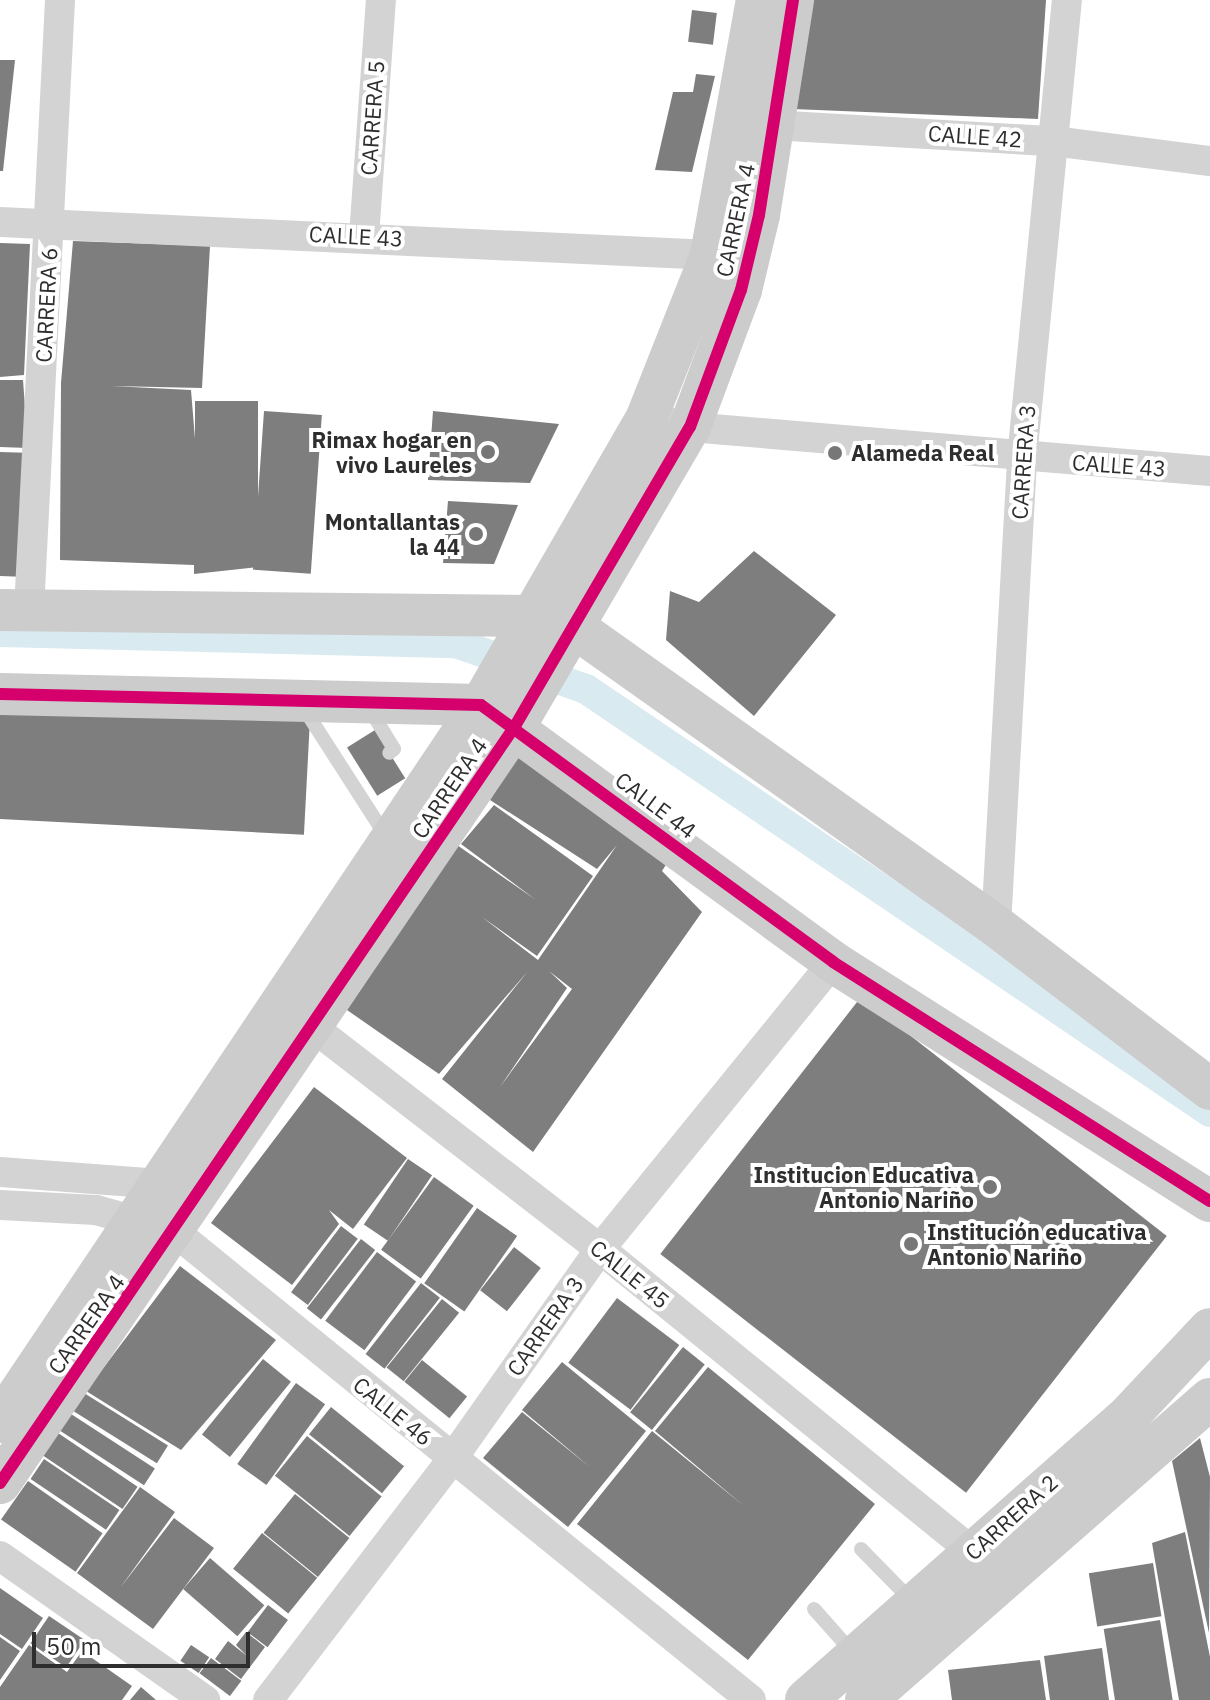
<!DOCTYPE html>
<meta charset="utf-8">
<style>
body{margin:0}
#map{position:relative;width:1210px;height:1700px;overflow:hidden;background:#fff;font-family:"IBM Plex Sans",sans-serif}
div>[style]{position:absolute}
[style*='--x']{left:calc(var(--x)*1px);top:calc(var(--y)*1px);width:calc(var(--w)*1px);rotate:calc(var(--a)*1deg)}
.canal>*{height:30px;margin:-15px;padding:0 15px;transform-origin:15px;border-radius:15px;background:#d9eaf0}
.building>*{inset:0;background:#7e7e7e;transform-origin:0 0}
.lane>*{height:14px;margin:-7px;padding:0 7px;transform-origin:7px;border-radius:7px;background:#d3d3d3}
.street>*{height:30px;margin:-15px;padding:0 15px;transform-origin:15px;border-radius:15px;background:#d3d3d3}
.secondary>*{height:42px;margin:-21px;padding:0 21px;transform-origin:21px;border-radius:21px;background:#ccc}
.cycleway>*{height:12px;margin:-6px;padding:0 6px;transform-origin:6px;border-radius:6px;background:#d6006c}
.dots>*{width:22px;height:22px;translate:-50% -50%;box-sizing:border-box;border:4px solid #fff;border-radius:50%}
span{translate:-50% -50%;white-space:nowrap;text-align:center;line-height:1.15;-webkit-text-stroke:8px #fff;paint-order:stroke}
.street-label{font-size:22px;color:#2e2e2e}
.poi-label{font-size:22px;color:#2e2e2e;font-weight:700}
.right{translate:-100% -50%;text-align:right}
.left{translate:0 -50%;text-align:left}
.scale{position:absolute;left:32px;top:1632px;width:218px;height:36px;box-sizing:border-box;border:4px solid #2e2e2e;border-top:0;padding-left:10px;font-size:24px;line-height:28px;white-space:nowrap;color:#2e2e2e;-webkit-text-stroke:6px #fff;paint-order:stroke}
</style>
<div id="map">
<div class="canal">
<i style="--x:0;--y:632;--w:456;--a:1.4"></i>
<i style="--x:456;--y:643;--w:138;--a:19.5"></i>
<i style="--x:586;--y:689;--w:754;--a:34.13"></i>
</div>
<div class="building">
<i style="clip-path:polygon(812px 0,1046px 0,1038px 119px,793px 109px)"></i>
<i style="left:692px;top:10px;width:25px;height:32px;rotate:7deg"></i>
<i style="clip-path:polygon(0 60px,15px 60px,3px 171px,0 171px)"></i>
<i style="clip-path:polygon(696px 74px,715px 76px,692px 172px,655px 170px,673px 92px,693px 92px)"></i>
<i style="clip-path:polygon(73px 241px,210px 246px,202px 388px,111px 386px,191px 390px,195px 439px,195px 401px,258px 401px,258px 567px,194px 574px,194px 565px,60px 560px,61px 383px)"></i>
<i style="clip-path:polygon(0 243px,30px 244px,24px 375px,0 377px)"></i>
<i style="clip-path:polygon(0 380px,23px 380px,28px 448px,0 447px)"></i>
<i style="left:264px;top:411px;width:58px;height:159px;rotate:4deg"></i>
<i style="clip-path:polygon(433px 411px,559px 424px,530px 483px,428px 480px)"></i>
<i style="left:0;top:452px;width:25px;height:124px;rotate:2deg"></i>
<i style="clip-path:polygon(448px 501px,518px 505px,494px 564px,443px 563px)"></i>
<i style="clip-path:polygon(754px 551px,836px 615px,754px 716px,666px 640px,670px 591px,699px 602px)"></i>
<i style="left:310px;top:719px;width:116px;height:310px;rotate:93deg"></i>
<i style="left:375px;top:730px;width:57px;height:33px;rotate:58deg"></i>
<i style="clip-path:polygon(evenodd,517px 756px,667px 863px,662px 871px,702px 912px,533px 1152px,442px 1079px,528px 971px,439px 1074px,347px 1010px,457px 845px,536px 900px,461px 844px,494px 805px,593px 876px,537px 956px,482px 917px,538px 960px,617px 845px,597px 869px,490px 800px,517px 756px,549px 971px,572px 989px,500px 1087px,567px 988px,549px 971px)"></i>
<i style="left:861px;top:997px;width:388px;height:326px;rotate:38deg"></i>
<i style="clip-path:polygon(314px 1087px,407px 1158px,353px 1229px,329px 1210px,339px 1224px,292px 1285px,211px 1223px)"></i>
<i style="left:408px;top:1159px;width:29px;height:79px;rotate:34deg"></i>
<i style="left:434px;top:1177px;width:49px;height:90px;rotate:36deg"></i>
<i style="left:477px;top:1208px;width:49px;height:92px;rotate:35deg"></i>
<i style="left:341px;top:1226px;width:21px;height:83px;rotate:37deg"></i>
<i style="left:361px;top:1239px;width:18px;height:88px;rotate:38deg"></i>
<i style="left:514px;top:1247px;width:34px;height:55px;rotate:38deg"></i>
<i style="left:377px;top:1252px;width:49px;height:86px;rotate:37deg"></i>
<i style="clip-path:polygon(180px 1266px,276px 1340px,181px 1450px,86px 1391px)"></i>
<i style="left:421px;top:1283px;width:24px;height:90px;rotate:38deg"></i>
<i style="left:617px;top:1298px;width:78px;height:81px;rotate:37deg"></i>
<i style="left:442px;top:1299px;width:22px;height:88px;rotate:39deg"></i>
<i style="left:683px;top:1347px;width:28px;height:84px;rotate:39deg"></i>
<i style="left:263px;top:1359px;width:36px;height:97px;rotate:39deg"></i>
<i style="left:422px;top:1360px;width:58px;height:28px;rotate:39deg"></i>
<i style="clip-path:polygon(562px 1362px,646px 1431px,568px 1527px,483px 1458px,522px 1412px,591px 1468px,522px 1410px)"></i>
<i style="clip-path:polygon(708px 1367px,875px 1504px,748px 1660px,577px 1524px,652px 1431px,744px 1506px,655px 1431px)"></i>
<i style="left:296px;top:1383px;width:36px;height:100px;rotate:36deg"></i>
<i style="left:84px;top:1393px;width:99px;height:21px;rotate:32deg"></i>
<i style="left:331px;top:1407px;width:94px;height:35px;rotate:39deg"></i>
<i style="left:71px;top:1414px;width:100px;height:20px;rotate:33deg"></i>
<i style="left:58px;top:1433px;width:96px;height:27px;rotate:34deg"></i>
<i style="left:307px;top:1436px;width:96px;height:51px;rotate:39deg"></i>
<i style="clip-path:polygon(1200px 1438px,1210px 1477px,1209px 1633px,1172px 1461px)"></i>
<i style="left:44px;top:1459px;width:91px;height:24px;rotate:34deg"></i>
<i style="left:28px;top:1481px;width:91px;height:47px;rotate:35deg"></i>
<i style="clip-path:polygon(140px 1487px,175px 1512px,120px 1588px,174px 1518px,214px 1548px,153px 1629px,77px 1573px)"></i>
<i style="left:295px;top:1494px;width:70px;height:50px;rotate:39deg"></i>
<i style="clip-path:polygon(1185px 1532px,1210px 1657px,1210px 1700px,1179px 1700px,1152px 1543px)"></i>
<i style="left:262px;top:1533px;width:71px;height:46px;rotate:39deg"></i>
<i style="left:210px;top:1558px;width:72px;height:41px;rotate:41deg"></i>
<i style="left:1153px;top:1563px;width:54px;height:65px;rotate:81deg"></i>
<i style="clip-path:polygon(0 1588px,43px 1618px,22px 1649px,0 1634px)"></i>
<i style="left:268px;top:1605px;width:25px;height:34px;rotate:37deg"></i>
<i style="left:49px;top:1616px;width:43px;height:33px;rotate:34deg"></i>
<i style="left:1160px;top:1620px;width:81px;height:57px;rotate:81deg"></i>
<i style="clip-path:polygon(246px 1632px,265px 1647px,241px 1679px,215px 1659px,228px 1641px,247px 1656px,236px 1645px)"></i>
<i style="clip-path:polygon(0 1637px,20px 1651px,0 1680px)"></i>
<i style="clip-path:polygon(29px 1645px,67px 1672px,82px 1651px,132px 1686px,122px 1700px,0 1700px,0 1687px)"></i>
<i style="left:191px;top:1645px;width:22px;height:19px;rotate:34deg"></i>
<i style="clip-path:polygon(1102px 1648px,1109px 1700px,1050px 1700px,1044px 1656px)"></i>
<i style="left:211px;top:1658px;width:38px;height:19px;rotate:37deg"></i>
<i style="clip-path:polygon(1040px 1660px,1046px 1700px,952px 1700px,948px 1670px)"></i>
<i style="clip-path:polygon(141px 1687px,156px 1700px,130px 1700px)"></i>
</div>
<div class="lane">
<i style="--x:303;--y:707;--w:156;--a:57.3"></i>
<i style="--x:369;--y:708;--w:48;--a:58.6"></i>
<i style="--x:394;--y:749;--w:6;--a:141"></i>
<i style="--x:861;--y:1549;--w:73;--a:45.6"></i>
<i style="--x:814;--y:1609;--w:62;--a:48.3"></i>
</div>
<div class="street">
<i style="--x:754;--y:124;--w:299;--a:3.3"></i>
<i style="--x:1053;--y:141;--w:158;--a:7.3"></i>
<i style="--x:0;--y:222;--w:712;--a:2.66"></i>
<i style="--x:364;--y:236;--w:237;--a:-85.9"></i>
<i style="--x:647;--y:417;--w:44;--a:13.1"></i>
<i style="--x:690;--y:427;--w:522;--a:4.84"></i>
<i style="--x:29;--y:610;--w:611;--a:-87.09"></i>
<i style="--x:996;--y:926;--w:469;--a:-86.8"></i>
<i style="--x:1022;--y:458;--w:460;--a:-84.4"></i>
<i style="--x:297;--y:1015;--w:383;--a:37.7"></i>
<i style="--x:600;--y:1249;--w:479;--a:39.1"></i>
<i style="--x:0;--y:1172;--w:161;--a:4.3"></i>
<i style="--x:0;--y:1205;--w:96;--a:3"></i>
<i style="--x:96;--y:1210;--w:82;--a:15.6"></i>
<i style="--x:175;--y:1232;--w:742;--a:39.09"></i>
<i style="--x:0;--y:1556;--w:251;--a:35.1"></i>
<i style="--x:268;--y:1700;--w:303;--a:-52.6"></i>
<i style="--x:452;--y:1459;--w:257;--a:-54.8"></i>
<i style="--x:600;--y:1249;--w:370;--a:-50.9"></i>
</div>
<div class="secondary">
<i style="--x:0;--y:610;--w:528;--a:0.65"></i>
<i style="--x:528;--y:616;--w:44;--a:11.8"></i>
<i style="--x:571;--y:625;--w:521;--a:35.31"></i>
<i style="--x:996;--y:926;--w:269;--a:37.3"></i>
<i style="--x:0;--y:694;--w:481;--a:1.3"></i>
<i style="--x:481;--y:705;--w:436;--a:36.1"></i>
<i style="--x:833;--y:962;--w:446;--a:32.4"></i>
<i style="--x:0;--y:1422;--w:863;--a:-56.14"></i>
<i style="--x:481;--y:705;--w:332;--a:-60"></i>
<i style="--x:647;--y:417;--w:174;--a:-68.4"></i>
<i style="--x:711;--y:255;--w:259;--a:-79.8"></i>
<i style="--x:0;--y:1483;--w:916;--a:-55.77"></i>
<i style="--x:515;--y:726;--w:346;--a:-59.7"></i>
<i style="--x:690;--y:427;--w:146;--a:-69.6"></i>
<i style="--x:741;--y:290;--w:77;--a:-76.5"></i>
<i style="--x:759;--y:215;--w:218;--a:-81"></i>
<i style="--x:806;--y:1700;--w:434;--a:-41.4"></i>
<i style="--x:1131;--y:1413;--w:115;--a:-46.8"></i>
<i style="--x:866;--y:1700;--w:457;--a:-41.2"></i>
</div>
<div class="cycleway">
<i style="--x:0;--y:694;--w:481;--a:1.3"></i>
<i style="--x:481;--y:705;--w:436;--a:36.1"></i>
<i style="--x:833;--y:962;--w:446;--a:32.4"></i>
<i style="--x:0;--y:1483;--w:916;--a:-55.77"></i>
<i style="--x:515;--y:726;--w:346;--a:-59.7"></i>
<i style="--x:690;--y:427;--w:146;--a:-69.6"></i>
<i style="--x:741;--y:290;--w:77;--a:-76.5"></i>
<i style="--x:759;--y:215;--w:218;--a:-81"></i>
</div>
<div class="dots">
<i style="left:488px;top:452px;background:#777"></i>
<i style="left:835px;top:453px;background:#777"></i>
<i style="left:476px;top:534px;background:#777"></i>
<i style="left:990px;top:1187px;background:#777"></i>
<i style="left:911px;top:1244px;background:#777"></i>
</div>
<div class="street-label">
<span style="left:372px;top:118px;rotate:-86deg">CARRERA 5</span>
<span style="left:975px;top:136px;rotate:4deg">CALLE 42</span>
<span style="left:735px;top:220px;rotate:-78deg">CARRERA 4</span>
<span style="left:356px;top:236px;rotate:3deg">CALLE 43</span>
<span style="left:46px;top:305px;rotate:-87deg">CARRERA 6</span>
<span style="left:1023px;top:462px;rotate:-86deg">CARRERA 3</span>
<span style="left:1119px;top:465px;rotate:4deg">CALLE 43</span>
<span style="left:449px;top:788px;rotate:-56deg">CARRERA 4</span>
<span style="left:656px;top:805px;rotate:37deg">CALLE 44</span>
<span style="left:630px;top:1274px;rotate:39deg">CALLE 45</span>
<span style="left:86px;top:1324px;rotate:-55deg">CARRERA 4</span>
<span style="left:545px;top:1326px;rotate:-55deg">CARRERA 3</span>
<span style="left:393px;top:1411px;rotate:39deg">CALLE 46</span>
<span style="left:1011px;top:1517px;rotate:-42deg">CARRERA 2</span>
</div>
<div class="poi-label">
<span class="right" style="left:472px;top:452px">Rimax hogar en<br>vivo Laureles</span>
<span class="left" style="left:851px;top:453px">Alameda Real</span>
<span class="right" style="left:460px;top:534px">Montallantas<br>la 44</span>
<span class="right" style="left:974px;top:1187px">Institucion Educativa<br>Antonio Nariño</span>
<span class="left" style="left:927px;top:1244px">Institución educativa<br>Antonio Nariño</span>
</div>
<div class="scale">50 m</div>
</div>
